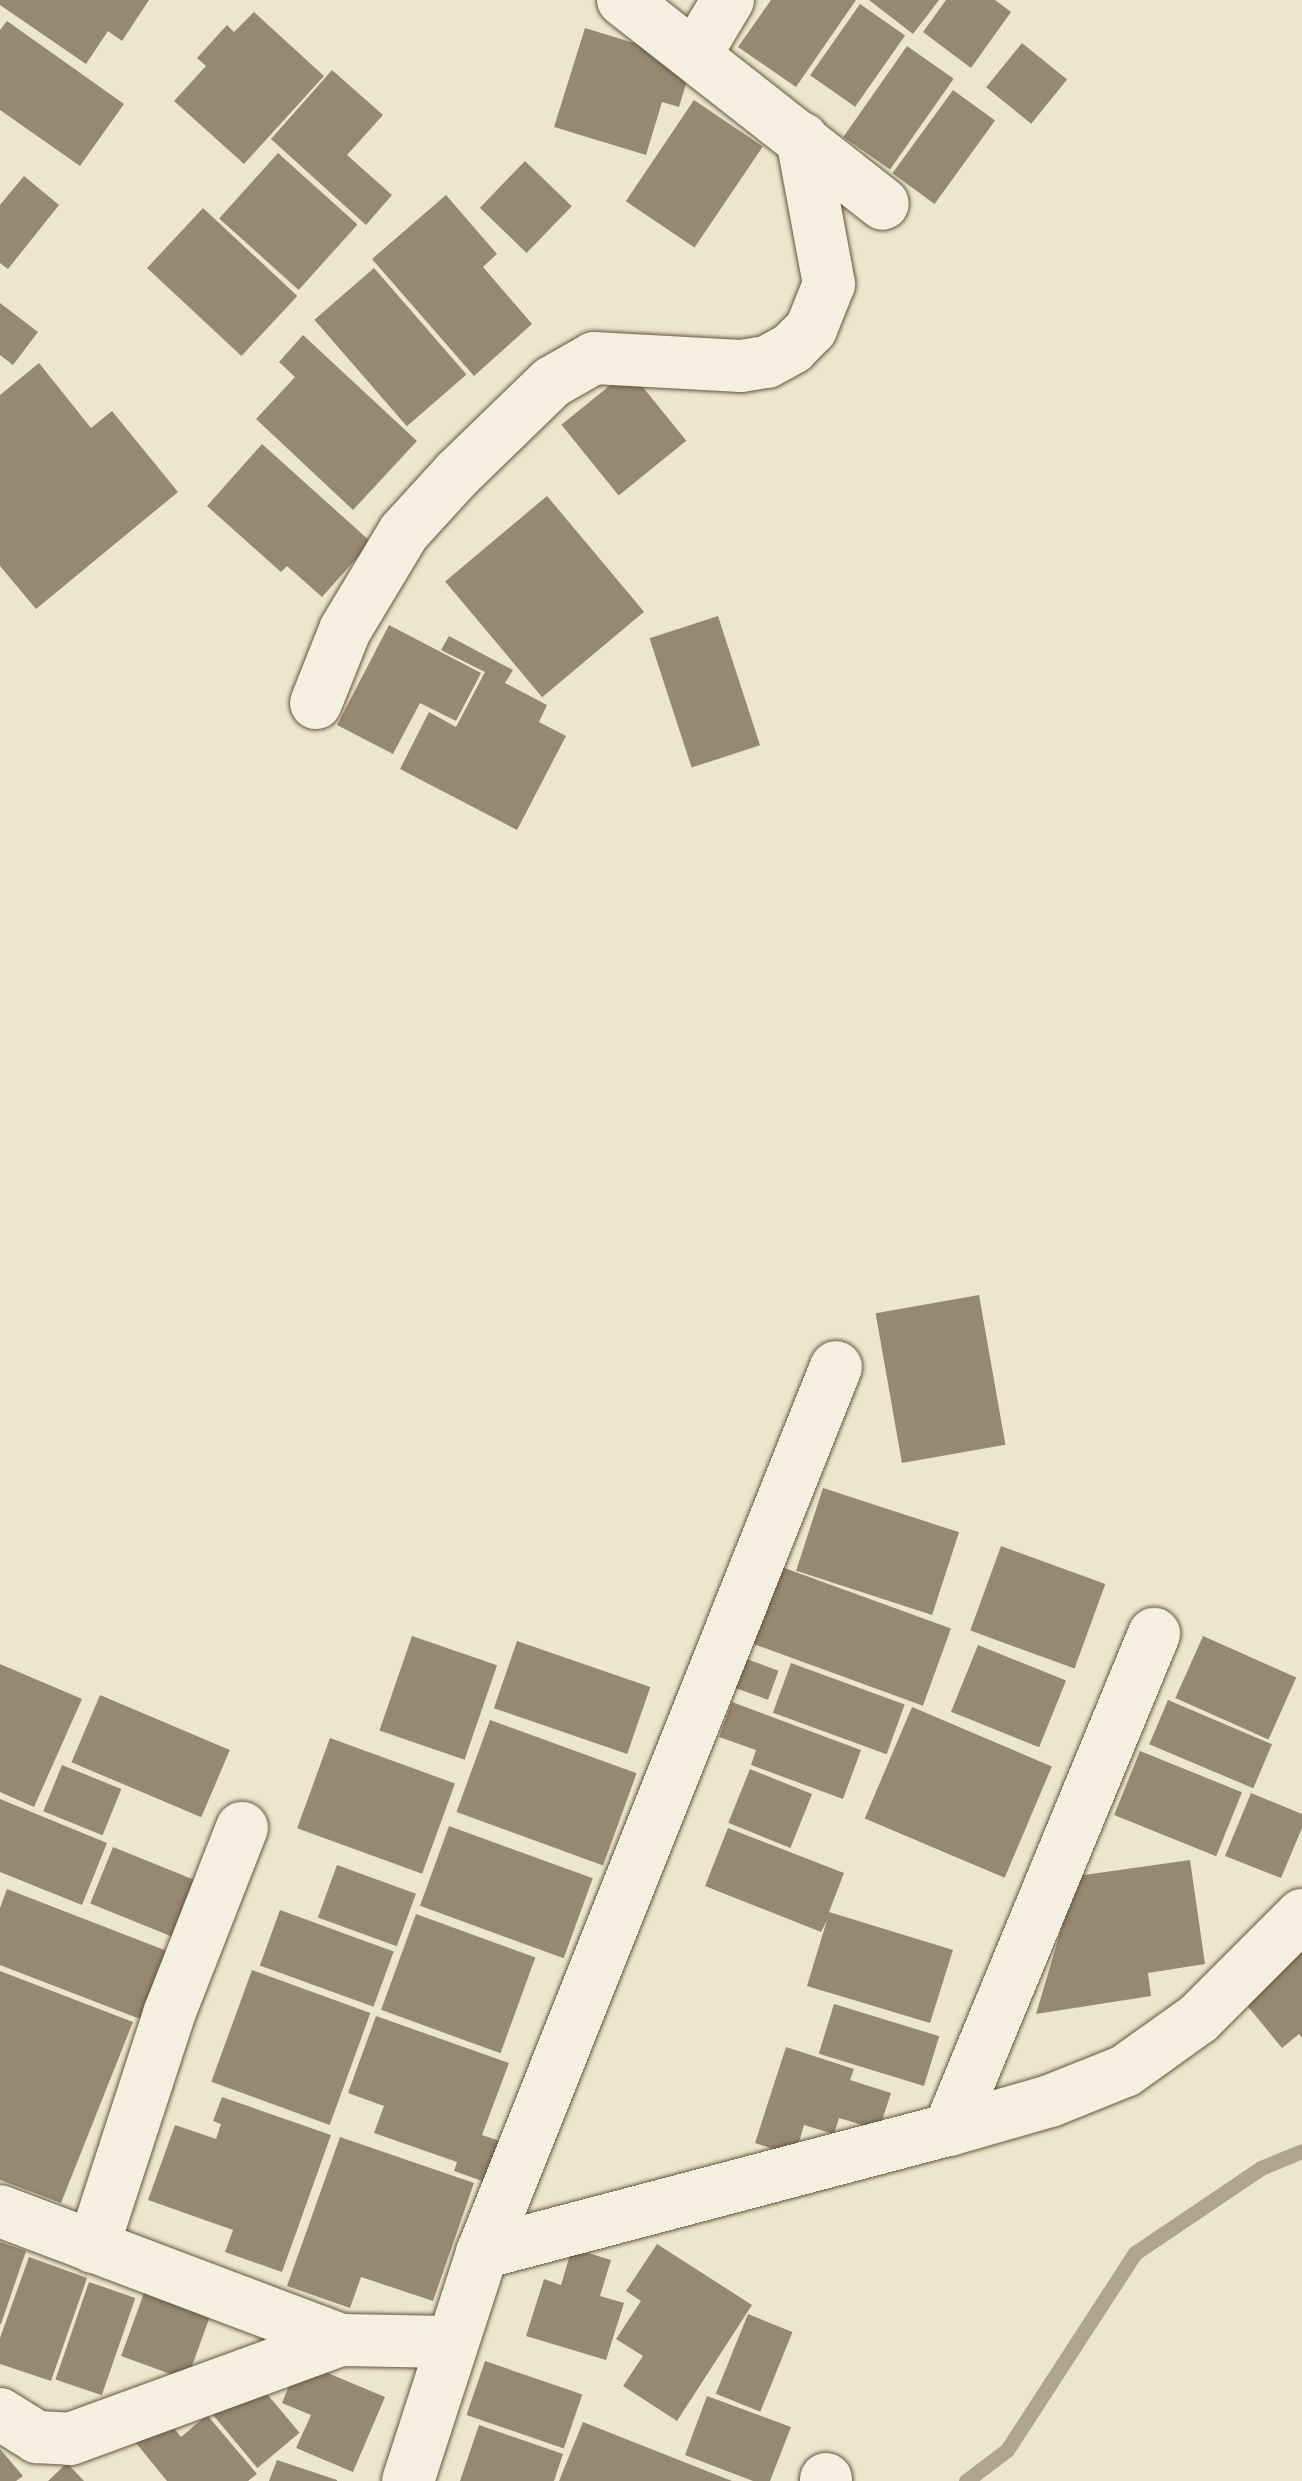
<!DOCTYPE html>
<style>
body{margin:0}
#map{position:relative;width:1302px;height:2481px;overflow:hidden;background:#eee6cc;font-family:"EB Garamond",serif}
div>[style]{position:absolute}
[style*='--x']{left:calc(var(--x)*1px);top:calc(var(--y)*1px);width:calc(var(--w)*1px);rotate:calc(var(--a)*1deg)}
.stream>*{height:15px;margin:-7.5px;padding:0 7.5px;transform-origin:7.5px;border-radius:7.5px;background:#afa48c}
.building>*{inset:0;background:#968972;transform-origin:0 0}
.roads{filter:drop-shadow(0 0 2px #645540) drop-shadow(0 0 2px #645540)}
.street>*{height:52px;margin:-26px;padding:0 26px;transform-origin:26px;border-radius:26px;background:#f4efde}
span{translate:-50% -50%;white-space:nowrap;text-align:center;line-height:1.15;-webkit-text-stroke:10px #f4efde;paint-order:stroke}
</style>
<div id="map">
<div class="stream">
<i style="--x:966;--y:2481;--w:51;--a:-37.1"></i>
<i style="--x:1007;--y:2450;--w:235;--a:-57"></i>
<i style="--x:1135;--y:2253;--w:152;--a:-34"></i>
<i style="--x:1261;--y:2168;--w:44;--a:-22.5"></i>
</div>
<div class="building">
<i style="clip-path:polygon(0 0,149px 0,122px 41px,108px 31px,86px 64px,0 5px)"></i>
<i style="clip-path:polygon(771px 0,856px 0,796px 87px,738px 47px)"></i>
<i style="clip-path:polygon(869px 0,939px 0,913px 34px)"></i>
<i style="clip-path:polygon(946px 0,995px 0,1011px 12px,971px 68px,923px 32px)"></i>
<i style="left:860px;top:4px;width:55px;height:87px;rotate:35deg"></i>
<i style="clip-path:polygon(254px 12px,324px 76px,244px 164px,174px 101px,206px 66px,197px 58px,227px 25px,234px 32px)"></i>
<i style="clip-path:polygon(7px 21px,124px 104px,80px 166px,0 110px,0 30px)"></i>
<i style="clip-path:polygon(585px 28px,693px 61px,679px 107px,662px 102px,646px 155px,554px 127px)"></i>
<i style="left:1022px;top:43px;width:58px;height:57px;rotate:39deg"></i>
<i style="left:907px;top:46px;width:57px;height:111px;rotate:35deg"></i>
<i style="clip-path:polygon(332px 70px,383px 115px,347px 155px,392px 195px,366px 225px,271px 139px)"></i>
<i style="left:953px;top:90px;width:52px;height:103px;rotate:36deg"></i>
<i style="left:694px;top:100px;width:83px;height:122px;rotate:34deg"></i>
<i style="left:278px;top:153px;width:107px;height:88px;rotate:42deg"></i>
<i style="left:525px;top:161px;width:65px;height:65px;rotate:44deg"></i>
<i style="clip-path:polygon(24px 176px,59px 205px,8px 269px,0 263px,0 205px)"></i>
<i style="clip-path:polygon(446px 195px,497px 254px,483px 267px,532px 324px,474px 376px,372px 259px)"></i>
<i style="left:203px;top:208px;width:129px;height:82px;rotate:43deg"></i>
<i style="left:374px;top:268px;width:141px;height:79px;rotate:49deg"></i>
<i style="clip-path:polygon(0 303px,38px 332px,13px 365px,0 355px)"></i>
<i style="clip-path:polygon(303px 335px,417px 441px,353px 510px,256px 419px,295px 377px,279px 362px)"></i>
<i style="clip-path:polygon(39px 363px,91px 428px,112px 411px,178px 492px,36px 609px,0 566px,0 395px)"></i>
<i style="left:629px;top:370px;width:91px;height:87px;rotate:51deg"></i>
<i style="clip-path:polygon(262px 444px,371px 542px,322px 597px,287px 566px,281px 572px,207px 506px)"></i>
<i style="left:547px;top:496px;width:151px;height:133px;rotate:50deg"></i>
<i style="left:718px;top:616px;width:136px;height:72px;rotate:72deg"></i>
<i style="clip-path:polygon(389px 625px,481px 673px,456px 721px,420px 703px,393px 754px,337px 725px)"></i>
<i style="clip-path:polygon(449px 636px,513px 670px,505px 683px,547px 705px,539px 722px,566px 736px,517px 830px,400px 769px,429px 712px,456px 727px,485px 672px,441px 650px)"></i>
<i style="left:979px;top:1295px;width:152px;height:105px;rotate:80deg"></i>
<i style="left:823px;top:1488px;width:143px;height:87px;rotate:18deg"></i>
<i style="left:1001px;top:1546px;width:111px;height:90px;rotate:20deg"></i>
<i style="left:779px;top:1566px;width:183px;height:82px;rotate:20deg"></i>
<i style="left:412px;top:1636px;width:90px;height:100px;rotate:19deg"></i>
<i style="left:1203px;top:1636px;width:102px;height:68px;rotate:24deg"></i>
<i style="left:517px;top:1641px;width:141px;height:71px;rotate:19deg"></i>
<i style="left:978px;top:1645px;width:95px;height:72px;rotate:22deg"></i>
<i style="left:741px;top:1657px;width:40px;height:31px;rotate:20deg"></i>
<i style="left:791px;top:1663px;width:121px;height:53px;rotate:20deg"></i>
<i style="clip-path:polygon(0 1664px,82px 1699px,34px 1807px,0 1792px)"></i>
<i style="left:100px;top:1695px;width:141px;height:73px;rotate:23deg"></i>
<i style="left:1168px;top:1700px;width:113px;height:48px;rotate:23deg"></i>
<i style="clip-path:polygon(732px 1702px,861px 1750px,843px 1799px,751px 1765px,756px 1750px,719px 1737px)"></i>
<i style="left:912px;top:1707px;width:152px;height:121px;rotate:23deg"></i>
<i style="left:490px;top:1720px;width:156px;height:98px;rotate:20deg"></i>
<i style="left:330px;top:1738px;width:133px;height:96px;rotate:20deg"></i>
<i style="left:1140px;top:1751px;width:110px;height:69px;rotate:22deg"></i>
<i style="left:62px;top:1765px;width:64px;height:50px;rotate:22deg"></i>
<i style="left:750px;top:1769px;width:67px;height:58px;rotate:22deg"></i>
<i style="clip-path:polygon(1251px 1793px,1302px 1814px,1302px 1828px,1281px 1878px,1225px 1856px)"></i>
<i style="clip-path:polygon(0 1799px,107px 1843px,82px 1905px,0 1872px)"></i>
<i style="left:449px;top:1826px;width:153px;height:85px;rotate:20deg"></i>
<i style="clip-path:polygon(728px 1828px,844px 1873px,829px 1912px,953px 1950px,930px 2023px,807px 1986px,827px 1920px,821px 1932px,705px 1886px)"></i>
<i style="left:113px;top:1847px;width:92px;height:61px;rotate:22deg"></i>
<i style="clip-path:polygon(1190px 1860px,1205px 1964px,1148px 1973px,1151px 1996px,1036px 2014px,1077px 1876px)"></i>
<i style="left:337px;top:1865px;width:84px;height:56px;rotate:20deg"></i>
<i style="clip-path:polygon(7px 1889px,167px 1951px,140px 2019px,0 1965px,0 1908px)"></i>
<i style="left:280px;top:1910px;width:121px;height:59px;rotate:20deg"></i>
<i style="left:416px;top:1914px;width:127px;height:102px;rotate:20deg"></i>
<i style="clip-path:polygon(1302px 1939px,1302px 2038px,1299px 2034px,1282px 2048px,1236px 1992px)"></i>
<i style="left:252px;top:1970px;width:126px;height:119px;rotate:20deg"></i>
<i style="clip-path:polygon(0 1971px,133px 2022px,61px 2203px,0 2180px)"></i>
<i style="left:834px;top:2004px;width:110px;height:52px;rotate:17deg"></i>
<i style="clip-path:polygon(376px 2016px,509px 2063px,482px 2135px,503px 2142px,488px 2183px,454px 2171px,457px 2162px,374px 2133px,384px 2106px,348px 2093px)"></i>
<i style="clip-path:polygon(786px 2047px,854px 2069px,850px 2080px,891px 2093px,879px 2130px,839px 2118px,834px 2134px,804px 2125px,795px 2156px,755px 2143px)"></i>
<i style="clip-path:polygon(222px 2097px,331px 2135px,282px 2272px,225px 2252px,233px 2230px,148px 2200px,175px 2125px,216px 2139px,221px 2124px,213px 2121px)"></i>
<i style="clip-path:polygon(340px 2137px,474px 2183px,433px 2301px,361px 2277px,350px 2308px,287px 2286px)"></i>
<i style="clip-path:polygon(0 2242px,26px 2251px,1px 2324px,0 2324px)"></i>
<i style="clip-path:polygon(657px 2244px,752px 2305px,677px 2421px,623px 2386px,643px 2356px,616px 2339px,641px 2301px,626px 2291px)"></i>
<i style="clip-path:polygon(572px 2248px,611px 2260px,600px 2296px,624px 2303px,606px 2360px,526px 2336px,544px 2279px,561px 2285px)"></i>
<i style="clip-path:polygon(29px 2257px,87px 2278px,51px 2381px,0 2364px,0 2338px)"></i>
<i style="left:89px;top:2282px;width:49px;height:103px;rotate:19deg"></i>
<i style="left:144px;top:2293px;width:70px;height:67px;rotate:20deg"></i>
<i style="left:748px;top:2314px;width:48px;height:86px;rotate:22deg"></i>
<i style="clip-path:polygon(299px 2361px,385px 2397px,353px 2472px,296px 2448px,311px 2415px,282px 2403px)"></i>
<i style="left:485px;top:2361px;width:103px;height:57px;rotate:19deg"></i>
<i style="left:252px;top:2376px;width:74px;height:55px;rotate:50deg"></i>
<i style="clip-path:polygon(707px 2396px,791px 2427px,770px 2481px,753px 2481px,685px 2455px)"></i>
<i style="clip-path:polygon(207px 2415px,257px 2474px,248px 2481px,167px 2481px,136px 2443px,166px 2418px,181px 2437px)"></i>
<i style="clip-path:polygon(583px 2422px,732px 2481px,559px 2481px)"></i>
<i style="clip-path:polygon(479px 2425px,563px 2454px,554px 2481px,460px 2481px)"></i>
<i style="clip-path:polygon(0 2449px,23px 2476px,16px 2481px,0 2481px)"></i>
<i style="clip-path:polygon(277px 2460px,337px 2480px,337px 2481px,269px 2481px)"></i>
<i style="clip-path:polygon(67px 2463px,84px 2481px,48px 2481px)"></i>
</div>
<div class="roads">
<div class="street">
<i style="--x:623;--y:0;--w:330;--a:38.1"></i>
<i style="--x:695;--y:55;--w:64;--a:-59"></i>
<i style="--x:316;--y:703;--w:79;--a:-68.3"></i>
<i style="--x:345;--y:630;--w:114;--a:-59"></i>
<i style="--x:404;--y:532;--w:79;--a:-47.6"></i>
<i style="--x:457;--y:474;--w:132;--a:-44.1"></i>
<i style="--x:552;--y:382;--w:48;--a:-29.7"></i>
<i style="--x:594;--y:358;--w:147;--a:3.1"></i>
<i style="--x:741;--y:366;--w:26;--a:-9"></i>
<i style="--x:767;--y:362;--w:29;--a:-29"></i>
<i style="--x:792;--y:348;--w:27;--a:-45"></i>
<i style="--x:811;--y:329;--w:48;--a:-68.2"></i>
<i style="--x:829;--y:284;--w:148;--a:-100.5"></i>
<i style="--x:949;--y:2130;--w:537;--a:-67.54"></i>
<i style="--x:0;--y:2211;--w:365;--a:20.7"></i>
<i style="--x:341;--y:2340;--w:111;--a:1"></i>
<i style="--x:93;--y:2247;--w:245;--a:-71.9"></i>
<i style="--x:169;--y:2014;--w:200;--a:-68.6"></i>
<i style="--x:482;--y:2253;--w:483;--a:-14.8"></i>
<i style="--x:949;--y:2130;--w:105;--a:-16"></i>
<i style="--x:1050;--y:2101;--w:81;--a:-21.8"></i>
<i style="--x:1125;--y:2071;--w:91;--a:-35.6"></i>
<i style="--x:1199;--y:2018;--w:146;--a:-45"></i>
<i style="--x:0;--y:2414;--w:44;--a:31.9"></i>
<i style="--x:37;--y:2437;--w:33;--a:3"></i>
<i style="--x:70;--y:2439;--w:289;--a:-20.1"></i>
<i style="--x:408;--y:2481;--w:240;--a:-72"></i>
<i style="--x:482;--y:2253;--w:954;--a:-68.22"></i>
<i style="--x:826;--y:2481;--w:2;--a:-90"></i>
</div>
</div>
</div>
